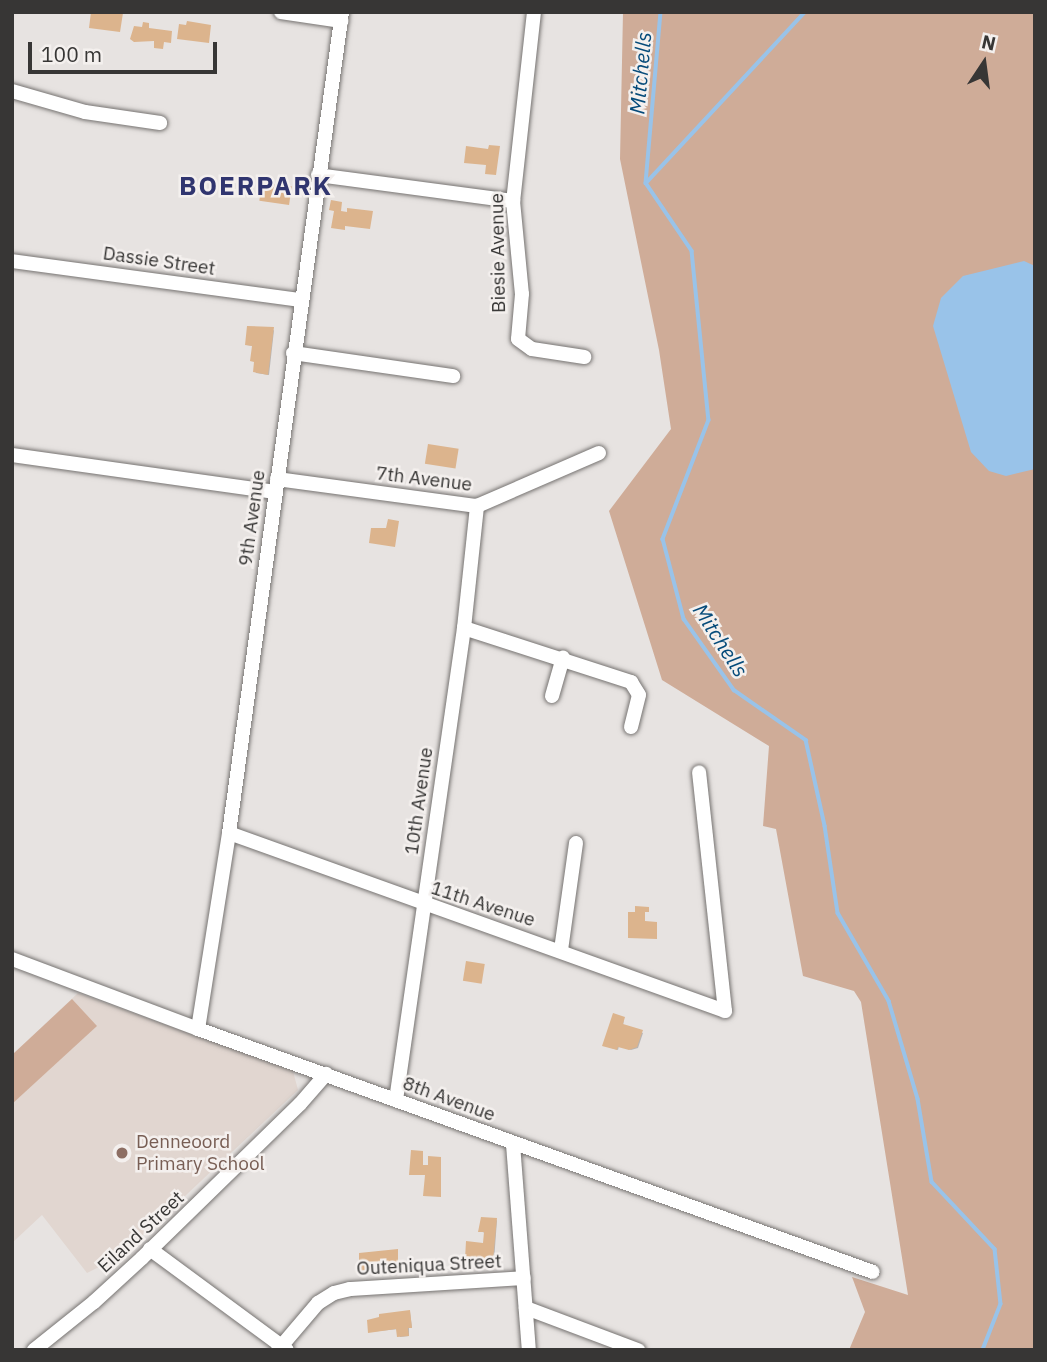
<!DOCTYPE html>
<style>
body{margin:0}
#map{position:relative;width:1047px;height:1362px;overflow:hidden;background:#e7e3e1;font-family:"IBM Plex Sans",sans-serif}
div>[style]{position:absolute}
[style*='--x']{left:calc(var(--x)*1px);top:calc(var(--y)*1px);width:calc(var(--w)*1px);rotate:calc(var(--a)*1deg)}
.built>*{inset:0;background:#e1d6d0}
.green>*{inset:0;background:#cfac98}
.water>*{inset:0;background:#99c3e9}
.shadow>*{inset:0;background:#0003}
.stream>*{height:3.5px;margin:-1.75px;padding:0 1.75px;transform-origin:1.75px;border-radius:1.75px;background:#99c3e9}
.building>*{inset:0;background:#dcb48d;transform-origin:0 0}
.roads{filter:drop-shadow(0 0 2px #767371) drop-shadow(0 0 2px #767371)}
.minor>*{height:14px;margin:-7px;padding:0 7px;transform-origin:7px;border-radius:7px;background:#fff}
.dots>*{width:19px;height:19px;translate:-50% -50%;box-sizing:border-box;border:4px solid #f4f0ee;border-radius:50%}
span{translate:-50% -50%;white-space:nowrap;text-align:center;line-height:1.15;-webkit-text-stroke:5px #f4f0ee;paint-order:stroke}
.street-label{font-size:19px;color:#373635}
.education-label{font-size:19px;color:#785e54}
.left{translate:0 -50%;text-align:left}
.water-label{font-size:21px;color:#064b7a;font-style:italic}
.district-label{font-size:26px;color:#30356f;font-weight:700;letter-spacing:2px}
.frame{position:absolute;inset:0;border:14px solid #373635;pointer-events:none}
.north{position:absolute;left:949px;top:28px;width:70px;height:70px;-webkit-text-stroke:5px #f4f0ee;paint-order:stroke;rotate:13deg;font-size:19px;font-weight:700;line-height:28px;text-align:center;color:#373635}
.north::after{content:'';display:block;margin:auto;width:24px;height:32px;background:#373635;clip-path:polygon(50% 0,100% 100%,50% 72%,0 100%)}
.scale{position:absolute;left:28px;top:42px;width:189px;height:32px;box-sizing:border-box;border:4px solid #373635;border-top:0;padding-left:9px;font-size:21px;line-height:24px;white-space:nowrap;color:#373635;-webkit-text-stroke:5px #f4f0ee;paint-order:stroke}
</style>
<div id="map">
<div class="built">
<i style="clip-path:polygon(78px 993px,293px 1071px,298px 1090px,121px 1256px,87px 1273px,42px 1215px,12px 1243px,12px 1055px)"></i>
</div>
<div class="green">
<i style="clip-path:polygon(623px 12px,1035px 12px,1035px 1350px,849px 1350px,865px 1312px,852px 1277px,908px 1295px,861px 1002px,854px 991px,803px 976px,776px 829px,763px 826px,769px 746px,662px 680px,609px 511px,671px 429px,659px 350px,620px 159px)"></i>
<i style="clip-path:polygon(72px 999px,97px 1026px,12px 1104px,12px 1055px)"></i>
</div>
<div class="water">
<i style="clip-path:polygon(1024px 261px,1035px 266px,1035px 469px,1006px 476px,989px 471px,971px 452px,933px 326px,941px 298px,963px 276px)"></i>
</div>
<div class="shadow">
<i style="clip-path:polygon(274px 330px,269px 375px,256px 373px,253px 346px,247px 345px)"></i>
<i style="clip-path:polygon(624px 1018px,623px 1026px,643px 1033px,638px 1048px,631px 1050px,619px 1046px,618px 1050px,605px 1046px)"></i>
<i style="clip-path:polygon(497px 1220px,494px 1261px,467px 1259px,484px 1245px,485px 1233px,480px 1231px)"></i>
<i style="clip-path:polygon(410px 1312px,412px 1328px,409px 1328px,409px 1336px,400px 1337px,398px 1329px,370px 1332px)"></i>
</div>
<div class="stream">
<i style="--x:661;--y:12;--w:172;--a:95"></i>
<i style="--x:646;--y:183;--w:82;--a:55.9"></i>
<i style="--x:692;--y:251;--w:170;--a:84.3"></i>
<i style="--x:709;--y:420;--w:128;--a:111.1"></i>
<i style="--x:663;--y:539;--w:83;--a:75.3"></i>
<i style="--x:684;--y:619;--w:87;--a:54.8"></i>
<i style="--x:734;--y:690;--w:88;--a:34.8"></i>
<i style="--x:806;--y:740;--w:88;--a:77.5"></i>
<i style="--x:825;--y:826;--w:88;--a:81.5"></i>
<i style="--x:838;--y:913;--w:102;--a:59.9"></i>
<i style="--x:889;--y:1001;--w:102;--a:73.5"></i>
<i style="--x:918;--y:1099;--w:84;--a:80.4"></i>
<i style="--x:932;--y:1182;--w:92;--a:46.8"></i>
<i style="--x:995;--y:1249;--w:55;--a:83.8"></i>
<i style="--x:1001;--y:1304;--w:49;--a:111.4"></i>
<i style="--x:647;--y:182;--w:232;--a:-47.1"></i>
</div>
<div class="building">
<i style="clip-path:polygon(91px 12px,123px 13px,120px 32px,89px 28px)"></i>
<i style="clip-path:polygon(187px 21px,211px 25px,209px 43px,177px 39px,179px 24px,186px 25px)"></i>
<i style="clip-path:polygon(143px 22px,149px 23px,149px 28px,172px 31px,171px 43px,164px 42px,163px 49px,154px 48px,154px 41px,134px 42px,130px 39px,134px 26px,142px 27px)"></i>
<i style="clip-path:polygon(489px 145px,500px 146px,496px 175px,485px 174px,486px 165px,464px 163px,466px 146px,488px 149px)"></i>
<i style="left:262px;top:182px;width:30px;height:19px;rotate:8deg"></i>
<i style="clip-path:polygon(331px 200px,342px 202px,341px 211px,347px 212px,347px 208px,373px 211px,370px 229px,345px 226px,345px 230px,331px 228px,334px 211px,329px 210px)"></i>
<i style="clip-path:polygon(247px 326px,274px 327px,268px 375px,253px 372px,254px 362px,250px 361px,252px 346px,245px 345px)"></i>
<i style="left:428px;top:444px;width:31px;height:20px;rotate:9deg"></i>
<i style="clip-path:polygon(388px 519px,399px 521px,395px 547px,369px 543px,371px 528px,386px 528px)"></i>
<i style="clip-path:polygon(635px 906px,649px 907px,649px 912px,645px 912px,645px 921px,657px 922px,657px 939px,628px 938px,628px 912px,635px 912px)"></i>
<i style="left:466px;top:961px;width:19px;height:20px;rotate:9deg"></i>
<i style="clip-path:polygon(613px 1013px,625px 1017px,623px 1024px,643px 1030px,637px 1047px,629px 1050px,618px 1047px,617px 1050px,602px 1046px)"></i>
<i style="clip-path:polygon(411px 1150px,423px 1151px,423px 1165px,428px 1165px,428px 1156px,441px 1157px,441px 1197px,423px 1196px,425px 1175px,409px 1175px)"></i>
<i style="clip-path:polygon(481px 1217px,497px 1218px,493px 1261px,465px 1259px,466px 1241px,483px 1243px,484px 1232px,478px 1232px)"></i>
<i style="clip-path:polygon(398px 1249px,398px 1268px,394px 1268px,394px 1272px,381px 1272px,381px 1268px,359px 1271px,359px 1253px)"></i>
<i style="clip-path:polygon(410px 1310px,412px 1328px,408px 1328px,409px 1336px,397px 1337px,396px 1329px,368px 1333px,367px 1320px,379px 1317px,379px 1314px)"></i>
</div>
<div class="roads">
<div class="minor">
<i style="--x:281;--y:12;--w:61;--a:8.5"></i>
<i style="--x:534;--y:12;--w:190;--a:96.3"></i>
<i style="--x:513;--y:201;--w:93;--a:84.5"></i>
<i style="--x:522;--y:294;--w:45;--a:95.1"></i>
<i style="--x:518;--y:339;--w:17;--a:36"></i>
<i style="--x:532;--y:349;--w:53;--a:8.7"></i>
<i style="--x:12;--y:91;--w:76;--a:16"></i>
<i style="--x:85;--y:112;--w:76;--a:8.3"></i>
<i style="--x:318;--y:175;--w:197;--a:7.6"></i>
<i style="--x:12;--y:261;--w:292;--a:7.7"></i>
<i style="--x:293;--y:353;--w:162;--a:8.2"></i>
<i style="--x:12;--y:455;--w:266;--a:8"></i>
<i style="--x:277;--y:479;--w:202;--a:7.7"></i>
<i style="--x:477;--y:506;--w:133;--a:-23.5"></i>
<i style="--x:464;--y:628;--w:176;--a:17.9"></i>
<i style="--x:631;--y:682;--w:15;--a:58"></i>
<i style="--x:639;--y:695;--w:33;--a:104"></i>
<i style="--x:552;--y:696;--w:40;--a:-74"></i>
<i style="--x:229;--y:833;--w:527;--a:19.74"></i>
<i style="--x:725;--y:1011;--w:240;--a:-96.2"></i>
<i style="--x:561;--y:950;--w:108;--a:-82"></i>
<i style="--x:12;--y:959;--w:199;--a:20.6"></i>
<i style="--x:198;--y:1029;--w:717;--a:19.8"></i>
<i style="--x:198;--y:1029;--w:198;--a:-81"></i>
<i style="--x:229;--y:833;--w:829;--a:-82.16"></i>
<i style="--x:396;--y:1100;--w:477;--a:-81.8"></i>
<i style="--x:464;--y:628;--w:123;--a:-83.9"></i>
<i style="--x:513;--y:1144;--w:207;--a:85.6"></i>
<i style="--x:150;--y:1249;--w:170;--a:36.4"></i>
<i style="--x:526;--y:1308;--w:120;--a:20.6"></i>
<i style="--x:34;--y:1350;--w:77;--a:-38.7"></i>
<i style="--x:94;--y:1302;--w:65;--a:-42.5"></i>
<i style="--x:142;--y:1258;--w:221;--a:-44.3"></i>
<i style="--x:300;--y:1104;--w:40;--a:-49"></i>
<i style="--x:278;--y:1350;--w:62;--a:-49.6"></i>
<i style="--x:318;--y:1303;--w:19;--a:-32"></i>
<i style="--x:334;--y:1293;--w:16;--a:-14"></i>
<i style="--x:350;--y:1289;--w:174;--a:-3.6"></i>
</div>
</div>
<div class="dots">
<i style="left:122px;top:1153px;background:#8d6e63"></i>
</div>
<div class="street-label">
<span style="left:498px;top:253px;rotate:-91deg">Biesie Avenue</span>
<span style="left:159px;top:261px;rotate:8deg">Dassie Street</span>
<span style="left:424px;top:479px;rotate:7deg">7th Avenue</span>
<span style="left:252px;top:518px;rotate:-82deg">9th Avenue</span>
<span style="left:419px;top:801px;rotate:-82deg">10th Avenue</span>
<span style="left:483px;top:904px;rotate:18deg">11th Avenue</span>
<span style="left:449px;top:1099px;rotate:20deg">8th Avenue</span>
<span style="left:141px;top:1232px;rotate:-43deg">Eiland Street</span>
<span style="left:429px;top:1265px;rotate:-3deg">Outeniqua Street</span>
</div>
<div class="education-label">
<span class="left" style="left:136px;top:1153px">Denneoord<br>Primary School</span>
</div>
<div class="water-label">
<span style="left:640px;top:73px;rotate:-85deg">Mitchells</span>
<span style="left:721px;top:640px;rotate:57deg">Mitchells</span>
</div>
<div class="district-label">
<span style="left:256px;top:186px">BOERPARK</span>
</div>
<div class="frame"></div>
<div class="north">N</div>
<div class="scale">100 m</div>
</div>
